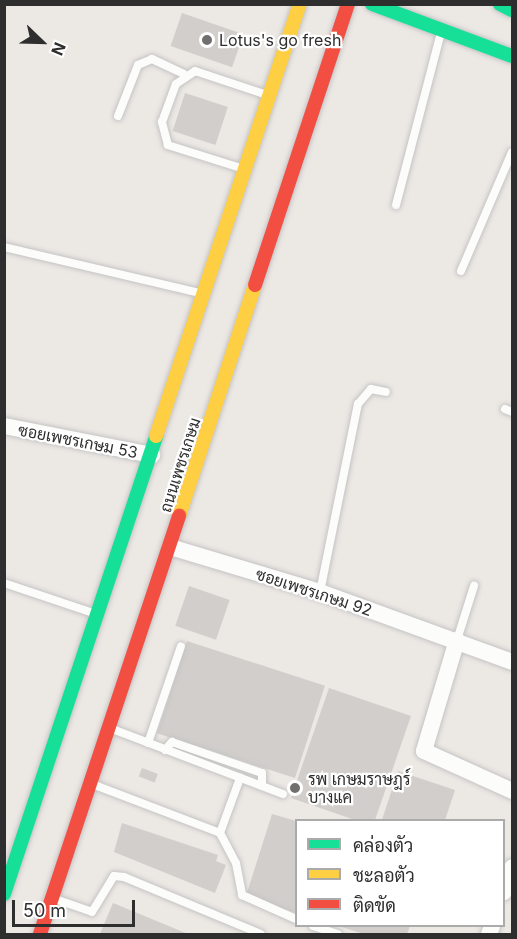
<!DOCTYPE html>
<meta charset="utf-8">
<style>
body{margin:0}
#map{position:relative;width:517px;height:939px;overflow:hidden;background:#ece8e4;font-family:Inter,Sarabun,sans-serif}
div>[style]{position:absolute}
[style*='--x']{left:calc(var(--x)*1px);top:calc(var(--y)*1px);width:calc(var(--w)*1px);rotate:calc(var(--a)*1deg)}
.building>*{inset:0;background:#d1cecb;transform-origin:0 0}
.roads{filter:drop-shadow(0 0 2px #c5c4c5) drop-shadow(0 0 2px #c5c4c5)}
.lane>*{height:8px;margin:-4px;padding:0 4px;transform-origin:4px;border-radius:4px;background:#fcfcfb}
.street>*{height:16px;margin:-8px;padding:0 8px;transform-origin:8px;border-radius:8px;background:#fcfcfb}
.fast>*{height:14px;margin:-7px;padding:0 7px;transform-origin:7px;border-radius:7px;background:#16e098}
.slow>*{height:14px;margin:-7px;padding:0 7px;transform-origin:7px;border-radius:7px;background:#ffcf43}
.jam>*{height:14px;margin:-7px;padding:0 7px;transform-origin:7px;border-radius:7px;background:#f24e42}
.dots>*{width:16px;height:16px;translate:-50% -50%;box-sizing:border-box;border:3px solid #fff;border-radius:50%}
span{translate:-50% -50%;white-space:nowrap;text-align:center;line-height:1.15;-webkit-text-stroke:4.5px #fff;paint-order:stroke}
.poi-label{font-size:16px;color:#2e2e2e}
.left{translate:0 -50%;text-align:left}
.street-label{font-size:16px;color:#2e2e2e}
.frame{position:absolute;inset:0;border:6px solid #2e2e2e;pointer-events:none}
.legend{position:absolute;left:295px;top:819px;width:210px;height:108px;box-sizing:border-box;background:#fff;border:2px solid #ababab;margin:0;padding:8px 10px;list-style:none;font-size:18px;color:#2e2e2e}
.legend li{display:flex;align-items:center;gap:12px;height:30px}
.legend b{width:30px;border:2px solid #ababab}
.north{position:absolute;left:12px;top:12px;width:60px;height:60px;-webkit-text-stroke:4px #fff;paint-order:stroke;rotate:113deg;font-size:16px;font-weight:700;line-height:24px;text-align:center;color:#2e2e2e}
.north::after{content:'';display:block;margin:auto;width:21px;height:27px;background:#2e2e2e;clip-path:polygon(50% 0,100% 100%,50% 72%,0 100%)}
.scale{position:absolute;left:12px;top:900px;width:123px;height:27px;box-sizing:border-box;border:3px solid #2e2e2e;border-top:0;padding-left:8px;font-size:18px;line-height:21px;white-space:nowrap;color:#2e2e2e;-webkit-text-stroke:4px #fff;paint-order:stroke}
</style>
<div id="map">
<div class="building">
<i style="left:182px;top:13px;width:65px;height:35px;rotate:19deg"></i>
<i style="left:185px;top:93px;width:45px;height:40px;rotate:18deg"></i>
<i style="left:189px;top:586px;width:43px;height:42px;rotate:19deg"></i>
<i style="left:187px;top:641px;width:145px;height:97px;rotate:18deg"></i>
<i style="clip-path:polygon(329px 688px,411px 716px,375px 820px,355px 820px,291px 798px)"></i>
<i style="left:142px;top:768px;width:17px;height:9px;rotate:21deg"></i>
<i style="clip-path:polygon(398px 771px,455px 790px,445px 820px,382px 820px)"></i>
<i style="clip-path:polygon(272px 814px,296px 821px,296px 913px,246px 896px)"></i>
<i style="clip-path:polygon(122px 823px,218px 855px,216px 861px,226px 865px,215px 893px,114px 852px)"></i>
<i style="clip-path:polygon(113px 903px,188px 934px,100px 934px)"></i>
<i style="clip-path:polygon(338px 926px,410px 926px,407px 934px,364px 934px)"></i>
</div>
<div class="roads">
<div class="lane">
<i style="--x:118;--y:116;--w:55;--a:-68.6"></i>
<i style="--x:138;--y:65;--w:15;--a:-23"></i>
<i style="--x:152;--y:59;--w:35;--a:25"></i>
<i style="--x:244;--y:169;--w:80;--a:-162.5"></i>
<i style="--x:168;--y:145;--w:24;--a:-105"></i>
<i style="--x:162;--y:122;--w:40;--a:-69.8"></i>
<i style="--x:176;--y:84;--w:23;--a:-34"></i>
<i style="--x:195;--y:71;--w:76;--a:18.4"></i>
<i style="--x:396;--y:205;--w:179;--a:-75.4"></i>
<i style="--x:4;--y:247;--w:201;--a:13.2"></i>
<i style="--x:461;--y:271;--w:129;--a:-66.8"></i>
<i style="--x:505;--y:409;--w:8;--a:23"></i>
<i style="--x:4;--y:583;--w:94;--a:18.6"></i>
<i style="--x:320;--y:592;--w:192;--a:-78.6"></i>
<i style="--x:358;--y:404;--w:20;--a:-49"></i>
<i style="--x:371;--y:389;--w:15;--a:11"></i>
<i style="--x:457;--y:640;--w:57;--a:-72.5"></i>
<i style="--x:112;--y:729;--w:183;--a:20.8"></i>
<i style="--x:148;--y:743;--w:102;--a:-71.2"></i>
<i style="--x:165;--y:750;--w:11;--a:-49"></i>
<i style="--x:172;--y:742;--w:95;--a:19"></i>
<i style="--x:262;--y:773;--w:13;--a:90"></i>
<i style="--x:92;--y:784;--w:137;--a:20.9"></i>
<i style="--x:220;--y:833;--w:34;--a:62"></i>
<i style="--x:236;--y:863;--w:33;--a:79"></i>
<i style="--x:242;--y:895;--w:59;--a:24"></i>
<i style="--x:220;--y:833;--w:59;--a:-70"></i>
<i style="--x:55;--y:899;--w:39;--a:19"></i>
<i style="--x:92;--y:912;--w:42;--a:-58.6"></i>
<i style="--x:114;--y:876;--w:10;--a:6"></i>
<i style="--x:124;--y:877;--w:148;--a:22.6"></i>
<i style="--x:313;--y:926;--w:26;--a:18"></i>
</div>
<div class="street">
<i style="--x:4;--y:426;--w:151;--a:11.1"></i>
<i style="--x:170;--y:547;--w:157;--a:16.7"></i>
<i style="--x:320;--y:592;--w:204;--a:20"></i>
<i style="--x:457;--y:640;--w:116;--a:106.6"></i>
<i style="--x:424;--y:751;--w:97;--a:24.4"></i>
<i style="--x:504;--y:892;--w:26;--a:-72"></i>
<i style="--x:489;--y:934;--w:9;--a:-69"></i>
</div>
<div class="fast">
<i style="--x:372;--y:4;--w:149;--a:20.4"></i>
<i style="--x:500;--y:4;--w:13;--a:27"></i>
<i style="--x:4;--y:894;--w:483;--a:-71.6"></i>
</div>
<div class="slow">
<i style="--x:156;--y:436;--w:455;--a:-71.6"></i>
<i style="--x:179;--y:516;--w:243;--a:-71.8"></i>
</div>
<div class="jam">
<i style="--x:255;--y:285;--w:296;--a:-71.7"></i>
<i style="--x:40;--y:934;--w:441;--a:-71.6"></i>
</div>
</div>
<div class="dots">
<i style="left:207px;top:40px;background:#706f6e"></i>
<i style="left:295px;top:788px;background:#706f6e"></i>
</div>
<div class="poi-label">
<span class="left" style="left:219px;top:40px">Lotus's go fresh</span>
<span class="left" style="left:308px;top:788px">รพ เกษมราษฎร์<br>บางแค</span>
</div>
<div class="street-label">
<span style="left:78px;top:441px;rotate:11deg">ซอยเพชรเกษม 53</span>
<span style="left:180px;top:465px;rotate:-72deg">ถนนเพชรเกษม</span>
<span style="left:314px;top:592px;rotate:18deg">ซอยเพชรเกษม 92</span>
</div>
<div class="frame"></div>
<ul class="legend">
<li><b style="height:8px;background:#16e098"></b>คล่องตัว</li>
<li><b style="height:8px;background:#ffcf43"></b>ชะลอตัว</li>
<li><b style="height:8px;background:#f24e42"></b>ติดขัด</li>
</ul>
<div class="north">N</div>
<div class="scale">50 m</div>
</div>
